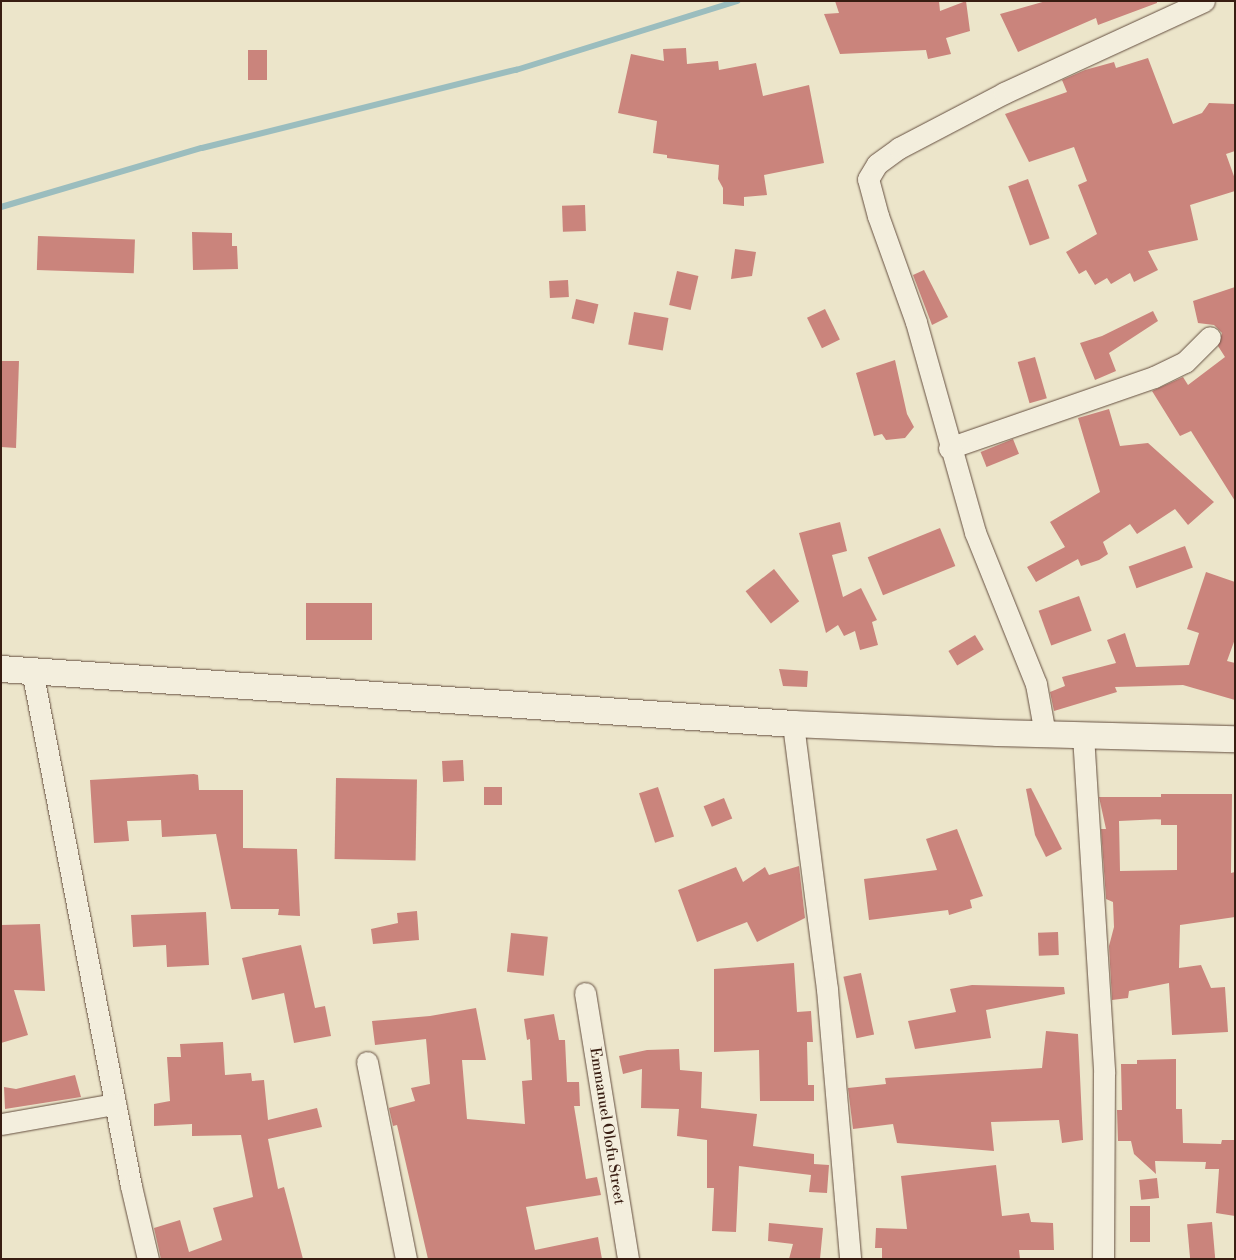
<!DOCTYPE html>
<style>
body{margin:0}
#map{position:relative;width:1236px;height:1260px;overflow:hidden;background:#ece5ca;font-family:"Libre Bodoni",serif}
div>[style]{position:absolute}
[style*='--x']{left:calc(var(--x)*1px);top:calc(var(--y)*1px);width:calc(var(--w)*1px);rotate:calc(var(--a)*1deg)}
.stream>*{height:6px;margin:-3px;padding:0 3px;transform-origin:3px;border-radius:3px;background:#9bbdbe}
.building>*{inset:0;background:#ca847c;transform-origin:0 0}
.roads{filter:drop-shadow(0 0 1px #654f40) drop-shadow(0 0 1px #654f40)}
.minor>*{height:21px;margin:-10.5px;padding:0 10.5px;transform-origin:10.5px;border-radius:10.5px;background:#f3eedd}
.tertiary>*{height:26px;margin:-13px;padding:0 13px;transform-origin:13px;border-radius:13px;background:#f3eedd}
span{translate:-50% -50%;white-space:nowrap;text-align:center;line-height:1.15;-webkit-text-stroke:4px #f3eedd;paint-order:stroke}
.street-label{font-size:15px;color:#381d12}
.frame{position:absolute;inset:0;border:2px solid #381d12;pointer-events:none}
</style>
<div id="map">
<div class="stream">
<i style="--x:1;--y:207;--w:209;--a:-16.4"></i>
<i style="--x:202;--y:148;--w:324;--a:-14"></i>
<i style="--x:516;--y:70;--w:232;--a:-17.3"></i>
</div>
<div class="building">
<i style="clip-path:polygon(835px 1px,939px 1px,940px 11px,966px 1px,970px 31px,946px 38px,951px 54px,928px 59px,926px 50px,840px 54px,824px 14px,839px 13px)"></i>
<i style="clip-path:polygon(1046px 1px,1157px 1px,1157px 3px,1098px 25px,1096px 18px,1018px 52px,1000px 14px)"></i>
<i style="clip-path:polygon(686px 48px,687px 64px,718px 61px,719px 70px,756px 63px,763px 96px,809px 85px,824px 163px,764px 175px,767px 195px,744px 197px,744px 206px,723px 204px,723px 188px,718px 179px,719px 165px,667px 158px,667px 155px,653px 153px,657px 121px,618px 113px,631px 54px,664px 61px,663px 49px)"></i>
<i style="left:248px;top:50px;width:19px;height:30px"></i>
<i style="clip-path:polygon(1148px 58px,1173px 124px,1202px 113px,1209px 103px,1235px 104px,1235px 151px,1226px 154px,1235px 179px,1235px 191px,1190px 205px,1198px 240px,1148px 251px,1158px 270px,1134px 282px,1130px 273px,1111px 284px,1107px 278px,1095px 285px,1086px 270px,1079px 274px,1066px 252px,1097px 234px,1078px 185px,1087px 181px,1074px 147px,1029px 162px,1005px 114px,1067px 92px,1062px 80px,1085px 70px,1114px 62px,1116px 68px)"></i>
<i style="left:1028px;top:179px;width:63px;height:21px;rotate:70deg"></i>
<i style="left:585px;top:205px;width:26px;height:23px;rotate:88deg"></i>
<i style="clip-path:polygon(192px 232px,232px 233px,232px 246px,237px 246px,238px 269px,193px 270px)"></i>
<i style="left:38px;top:236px;width:97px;height:34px;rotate:2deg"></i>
<i style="clip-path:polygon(735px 249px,756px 252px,752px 276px,731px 279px)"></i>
<i style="clip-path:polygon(924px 270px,948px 317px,932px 325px,913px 275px)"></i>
<i style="left:677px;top:271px;width:22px;height:35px;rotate:13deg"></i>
<i style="left:568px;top:280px;width:17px;height:19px;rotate:87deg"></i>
<i style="clip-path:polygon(1235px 287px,1235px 501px,1191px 431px,1180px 436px,1152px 391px,1183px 377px,1188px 385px,1225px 357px,1218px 346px,1222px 333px,1214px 325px,1198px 323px,1193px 301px)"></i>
<i style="left:576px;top:299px;width:23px;height:20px;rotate:13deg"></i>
<i style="left:825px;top:309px;width:34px;height:20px;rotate:64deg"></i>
<i style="clip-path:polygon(1153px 311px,1158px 321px,1109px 353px,1116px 371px,1095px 380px,1080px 343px,1102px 336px)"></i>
<i style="left:634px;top:312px;width:35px;height:33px;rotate:10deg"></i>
<i style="left:1035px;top:357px;width:43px;height:18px;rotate:74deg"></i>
<i style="clip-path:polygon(895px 360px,907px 414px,914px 427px,905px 438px,886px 440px,882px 434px,874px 436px,856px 373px)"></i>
<i style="clip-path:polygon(1px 361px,19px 361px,16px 448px,1px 447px)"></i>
<i style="clip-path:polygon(1109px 409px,1120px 446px,1148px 443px,1214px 502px,1188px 525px,1175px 509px,1137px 534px,1130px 524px,1103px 542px,1108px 554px,1099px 560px,1081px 566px,1078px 559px,1036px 582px,1027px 567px,1065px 547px,1050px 522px,1100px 492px,1078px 418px)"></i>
<i style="left:1013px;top:439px;width:16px;height:35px;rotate:68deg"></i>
<i style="clip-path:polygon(840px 522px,847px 551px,832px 555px,843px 597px,861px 588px,877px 620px,872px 622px,878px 645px,860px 650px,855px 631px,844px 636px,838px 625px,826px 633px,799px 533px)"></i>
<i style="left:940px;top:528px;width:41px;height:78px;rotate:68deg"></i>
<i style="left:1185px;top:546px;width:23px;height:60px;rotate:70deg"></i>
<i style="left:774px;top:569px;width:41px;height:36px;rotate:52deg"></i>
<i style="clip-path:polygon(1206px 572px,1235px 582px,1235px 639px,1227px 661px,1235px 663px,1235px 700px,1183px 685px,1115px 687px,1117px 692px,1054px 711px,1050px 692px,1065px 686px,1062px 677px,1116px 663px,1107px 640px,1125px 633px,1136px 667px,1189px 665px,1199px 633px,1187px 629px)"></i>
<i style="left:1079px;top:596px;width:37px;height:43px;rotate:70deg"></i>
<i style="left:306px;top:603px;width:66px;height:37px"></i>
<i style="left:975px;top:635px;width:17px;height:31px;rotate:59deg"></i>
<i style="clip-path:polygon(779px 669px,808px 671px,807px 687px,783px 686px)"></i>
<i style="left:463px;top:760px;width:21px;height:21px;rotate:87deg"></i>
<i style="clip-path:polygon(194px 774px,198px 775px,199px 790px,243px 790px,243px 848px,297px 849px,300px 916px,278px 915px,279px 909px,231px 909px,216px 834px,162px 837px,161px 820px,127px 821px,129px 841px,94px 843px,90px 780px)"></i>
<i style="left:336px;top:778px;width:81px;height:81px;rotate:1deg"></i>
<i style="left:484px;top:787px;width:18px;height:18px"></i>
<i style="left:658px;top:787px;width:52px;height:20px;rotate:72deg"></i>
<i style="clip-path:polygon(1031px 788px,1062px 849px,1046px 857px,1035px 835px,1026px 789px)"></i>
<i style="clip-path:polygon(evenodd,1161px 794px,1232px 794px,1231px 873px,1235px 872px,1235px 917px,1180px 925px,1179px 968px,1201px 965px,1211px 988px,1225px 987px,1228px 1032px,1172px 1035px,1169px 983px,1129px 991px,1128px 998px,1112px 1000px,1109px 946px,1114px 927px,1113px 902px,1106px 899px,1101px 829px,1106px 829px,1099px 797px,1161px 797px,1161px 794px,1161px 819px,1161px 825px,1177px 825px,1177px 870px,1120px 871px,1119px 821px,1161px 819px)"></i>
<i style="left:724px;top:798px;width:22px;height:22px;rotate:68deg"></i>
<i style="clip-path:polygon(957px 829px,983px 896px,970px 900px,972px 908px,949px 915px,948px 910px,869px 920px,864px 879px,937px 870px,926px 839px)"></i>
<i style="clip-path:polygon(799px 866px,805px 918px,757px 942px,747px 922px,697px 942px,678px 890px,736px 867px,743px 882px,765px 867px,769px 875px)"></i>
<i style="clip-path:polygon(417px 911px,419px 940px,373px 944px,371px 929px,398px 923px,397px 913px)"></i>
<i style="clip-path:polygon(206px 912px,209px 965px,167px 967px,166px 945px,133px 947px,131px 915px)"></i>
<i style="clip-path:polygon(40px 924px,45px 991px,14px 990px,28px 1035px,1px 1043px,1px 925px)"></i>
<i style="left:1058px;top:932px;width:23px;height:20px;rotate:88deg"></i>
<i style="left:511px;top:933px;width:37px;height:39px;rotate:6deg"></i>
<i style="clip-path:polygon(301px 945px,315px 1008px,325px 1006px,331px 1036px,294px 1043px,284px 993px,252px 1000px,242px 958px)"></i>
<i style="clip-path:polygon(794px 963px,797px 1012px,811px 1011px,813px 1042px,807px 1042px,808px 1085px,814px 1085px,814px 1101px,760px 1101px,759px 1050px,714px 1052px,714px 969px)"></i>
<i style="left:861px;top:973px;width:63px;height:18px;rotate:78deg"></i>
<i style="clip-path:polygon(972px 985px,1064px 987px,1065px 994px,986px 1010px,991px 1038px,915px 1049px,908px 1021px,956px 1012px,950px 989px)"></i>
<i style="clip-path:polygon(476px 1008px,486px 1060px,462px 1060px,467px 1119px,525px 1124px,522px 1081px,532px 1080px,530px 1039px,527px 1040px,524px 1019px,554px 1014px,559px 1040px,565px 1040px,567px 1082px,579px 1082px,580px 1106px,574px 1106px,586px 1179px,597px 1177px,601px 1195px,526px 1207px,535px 1250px,598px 1237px,602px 1259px,428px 1259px,397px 1125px,393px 1126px,389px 1108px,415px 1101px,411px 1088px,430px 1084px,426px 1039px,375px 1045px,372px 1021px,430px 1016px)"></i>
<i style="clip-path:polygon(1046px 1031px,1078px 1034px,1083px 1140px,1062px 1143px,1059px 1120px,991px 1122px,994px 1151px,897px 1143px,893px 1124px,853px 1129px,848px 1088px,886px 1084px,885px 1078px,1042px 1068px)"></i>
<i style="clip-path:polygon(223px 1042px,225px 1075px,251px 1073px,252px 1081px,264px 1080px,268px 1120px,317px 1108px,322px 1127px,268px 1139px,278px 1189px,284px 1187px,303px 1259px,161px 1259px,154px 1228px,180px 1220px,189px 1252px,222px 1240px,213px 1208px,253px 1197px,241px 1135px,192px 1136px,192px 1124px,154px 1126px,154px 1104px,170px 1101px,167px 1057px,181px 1057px,180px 1044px)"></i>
<i style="clip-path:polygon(679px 1049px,680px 1070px,702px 1072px,701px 1108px,757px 1114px,753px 1146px,814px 1154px,814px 1164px,829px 1165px,827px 1193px,809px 1192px,811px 1175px,739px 1166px,736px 1232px,712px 1231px,714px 1188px,707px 1188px,707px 1140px,677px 1136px,679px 1109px,641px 1108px,642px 1069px,623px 1074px,619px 1056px,647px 1050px)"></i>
<i style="clip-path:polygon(1176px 1059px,1176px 1109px,1182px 1109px,1183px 1143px,1221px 1144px,1222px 1140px,1235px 1140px,1235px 1216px,1216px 1213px,1219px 1169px,1205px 1169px,1206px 1162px,1155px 1161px,1156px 1174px,1134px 1154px,1131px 1141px,1118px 1141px,1117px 1110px,1122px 1110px,1121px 1064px,1137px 1064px,1137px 1060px)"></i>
<i style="clip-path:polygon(75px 1075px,81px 1097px,5px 1109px,4px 1087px,16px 1089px)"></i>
<i style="clip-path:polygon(996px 1165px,1002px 1216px,1029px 1213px,1031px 1222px,1053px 1223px,1054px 1250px,1019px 1250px,1020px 1259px,882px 1259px,882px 1248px,875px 1248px,876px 1228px,907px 1229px,901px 1176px)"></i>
<i style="left:1157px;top:1178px;width:20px;height:18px;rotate:84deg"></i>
<i style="left:1130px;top:1206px;width:20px;height:36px"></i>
<i style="left:1212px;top:1222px;width:37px;height:25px;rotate:85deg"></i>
<i style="clip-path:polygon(769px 1223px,823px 1228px,820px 1259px,789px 1259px,793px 1244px,768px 1241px)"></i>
</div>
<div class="roads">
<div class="minor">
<i style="--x:949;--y:448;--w:217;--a:-19.1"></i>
<i style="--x:1154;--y:377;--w:34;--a:-26"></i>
<i style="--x:1185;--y:362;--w:35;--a:-45"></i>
<i style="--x:32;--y:670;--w:525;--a:79.14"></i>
<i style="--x:131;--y:1186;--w:75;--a:76.9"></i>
<i style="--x:793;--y:724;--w:267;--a:82.7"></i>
<i style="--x:827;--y:989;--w:271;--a:85.1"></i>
<i style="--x:1045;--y:734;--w:51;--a:-100.2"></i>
<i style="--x:1036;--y:684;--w:164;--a:-111.9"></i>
<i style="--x:975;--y:532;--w:218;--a:-105.7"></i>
<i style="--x:916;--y:322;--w:113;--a:-109.7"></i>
<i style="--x:878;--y:216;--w:38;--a:-105"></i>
<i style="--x:868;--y:179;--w:17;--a:-59"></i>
<i style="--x:877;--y:164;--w:27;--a:-36"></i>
<i style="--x:899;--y:148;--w:119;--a:-27.6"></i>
<i style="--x:1004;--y:93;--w:220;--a:-24.7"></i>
<i style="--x:1083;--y:735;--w:339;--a:86.4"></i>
<i style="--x:1104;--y:1073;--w:186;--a:90.3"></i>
<i style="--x:585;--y:993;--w:269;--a:80.8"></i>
<i style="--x:367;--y:1062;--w:201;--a:78.8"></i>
<i style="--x:1;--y:1124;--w:116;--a:-10"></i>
</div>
<div class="tertiary">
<i style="--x:1;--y:669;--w:794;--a:3.97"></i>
<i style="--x:793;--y:724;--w:205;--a:2.5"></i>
<i style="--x:998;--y:733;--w:237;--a:1.5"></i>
</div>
</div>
<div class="street-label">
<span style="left:607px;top:1126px;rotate:81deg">Emmanuel Olofu Street</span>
</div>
<div class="frame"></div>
</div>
